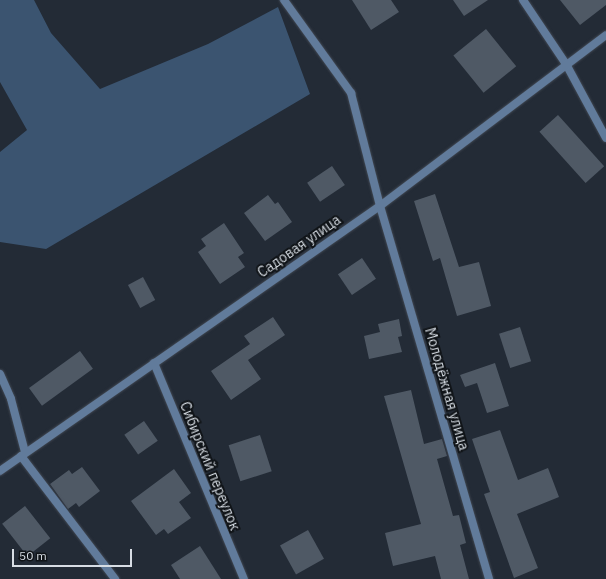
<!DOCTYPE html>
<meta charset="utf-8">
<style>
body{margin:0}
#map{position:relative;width:606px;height:579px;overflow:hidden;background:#232b36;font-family:"IBM Plex Sans",sans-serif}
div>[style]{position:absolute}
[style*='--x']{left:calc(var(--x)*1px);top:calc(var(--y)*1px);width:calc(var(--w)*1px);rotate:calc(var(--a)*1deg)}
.green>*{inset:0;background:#3b5470}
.building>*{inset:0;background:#4f5965;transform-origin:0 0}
.roads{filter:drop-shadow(0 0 1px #404752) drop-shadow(0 0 1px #404752)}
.street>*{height:8px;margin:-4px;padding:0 4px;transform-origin:4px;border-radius:4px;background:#617b9b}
span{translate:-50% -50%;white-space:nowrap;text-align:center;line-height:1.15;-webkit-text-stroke:4px #101418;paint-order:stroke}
.street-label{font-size:14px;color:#d7dde4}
.scale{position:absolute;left:12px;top:549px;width:120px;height:18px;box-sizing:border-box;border:2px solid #d7dde4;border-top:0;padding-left:5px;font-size:12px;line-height:14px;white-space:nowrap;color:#d7dde4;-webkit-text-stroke:3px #101418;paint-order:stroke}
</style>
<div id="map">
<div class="green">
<i style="clip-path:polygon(0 0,34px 0,51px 33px,100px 89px,208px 44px,278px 7px,310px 94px,46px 249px,0 242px,0 152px,27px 130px,0 82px)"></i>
</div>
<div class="building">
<i style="clip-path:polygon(352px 0,391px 0,399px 12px,371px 30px)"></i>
<i style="clip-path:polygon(453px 0,488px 0,464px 16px)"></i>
<i style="clip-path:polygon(560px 0,606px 0,606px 5px,580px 25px)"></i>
<i style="left:486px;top:29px;width:48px;height:42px;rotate:51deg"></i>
<i style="left:558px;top:115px;width:69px;height:25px;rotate:48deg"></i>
<i style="left:332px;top:166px;width:23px;height:30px;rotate:56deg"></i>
<i style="clip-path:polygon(435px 194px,459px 267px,479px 262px,491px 306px,457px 316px,440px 258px,433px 261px,414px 201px)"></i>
<i style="clip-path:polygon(268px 195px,275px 204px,278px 202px,292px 222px,265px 241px,244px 213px)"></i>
<i style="clip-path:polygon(224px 223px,244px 253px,238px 257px,245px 267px,220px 284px,198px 252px,206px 246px,201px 239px)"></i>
<i style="left:362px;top:258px;width:25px;height:29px;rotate:56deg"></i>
<i style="left:143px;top:277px;width:26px;height:17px;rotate:62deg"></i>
<i style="clip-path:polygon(273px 317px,285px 335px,248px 360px,261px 379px,231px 400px,211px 371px,250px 344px,244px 336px)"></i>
<i style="clip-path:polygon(399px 319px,402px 336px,398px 337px,402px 352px,369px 359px,364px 336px,380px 332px,378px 324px)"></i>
<i style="left:520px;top:327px;width:36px;height:22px;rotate:72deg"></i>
<i style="left:80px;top:351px;width:22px;height:63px;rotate:54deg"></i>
<i style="clip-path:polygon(495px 363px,509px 406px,487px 413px,477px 383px,465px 387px,460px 375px)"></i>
<i style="clip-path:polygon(411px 390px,424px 444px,442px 439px,447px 456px,437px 459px,453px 516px,459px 515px,466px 543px,460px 545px,469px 579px,441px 579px,435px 556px,393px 566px,385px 533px,421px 524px,384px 396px)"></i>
<i style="left:144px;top:421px;width:24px;height:24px;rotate:55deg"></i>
<i style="clip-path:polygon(500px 430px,518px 480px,548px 468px,559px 497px,517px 514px,538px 568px,514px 578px,484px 494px,490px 492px,472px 439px)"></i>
<i style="left:260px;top:435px;width:38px;height:33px;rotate:72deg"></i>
<i style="clip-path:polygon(82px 467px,100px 491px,79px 507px,76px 503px,68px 509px,50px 484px,69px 470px,72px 474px)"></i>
<i style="clip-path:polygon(174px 469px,191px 493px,179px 502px,191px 518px,168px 534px,164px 529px,156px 535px,131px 501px)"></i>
<i style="left:25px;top:506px;width:41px;height:29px;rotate:52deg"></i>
<i style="left:308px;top:530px;width:33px;height:32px;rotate:61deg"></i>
<i style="clip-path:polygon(200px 546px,221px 579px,180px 579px,171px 565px)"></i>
</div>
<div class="roads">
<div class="street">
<i style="--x:284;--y:0;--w:115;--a:54.2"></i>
<i style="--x:351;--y:93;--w:117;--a:75.6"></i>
<i style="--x:380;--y:206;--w:389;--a:73.7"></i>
<i style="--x:523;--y:0;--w:77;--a:56.1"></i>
<i style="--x:566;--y:64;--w:84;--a:61.6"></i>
<i style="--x:154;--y:363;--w:234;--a:67.4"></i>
<i style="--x:0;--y:374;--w:27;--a:66"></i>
<i style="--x:11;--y:399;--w:55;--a:75.2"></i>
<i style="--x:21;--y:456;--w:155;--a:52.6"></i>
<i style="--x:0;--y:471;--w:463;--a:-34.9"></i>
<i style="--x:380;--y:206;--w:283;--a:-37.1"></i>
</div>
</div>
<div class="street-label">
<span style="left:299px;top:246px;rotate:-35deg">Садовая улица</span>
<span style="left:447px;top:389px;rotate:74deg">Молодёжная улица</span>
<span style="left:210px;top:466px;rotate:68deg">Сибирский переулок</span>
</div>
<div class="scale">50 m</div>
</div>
